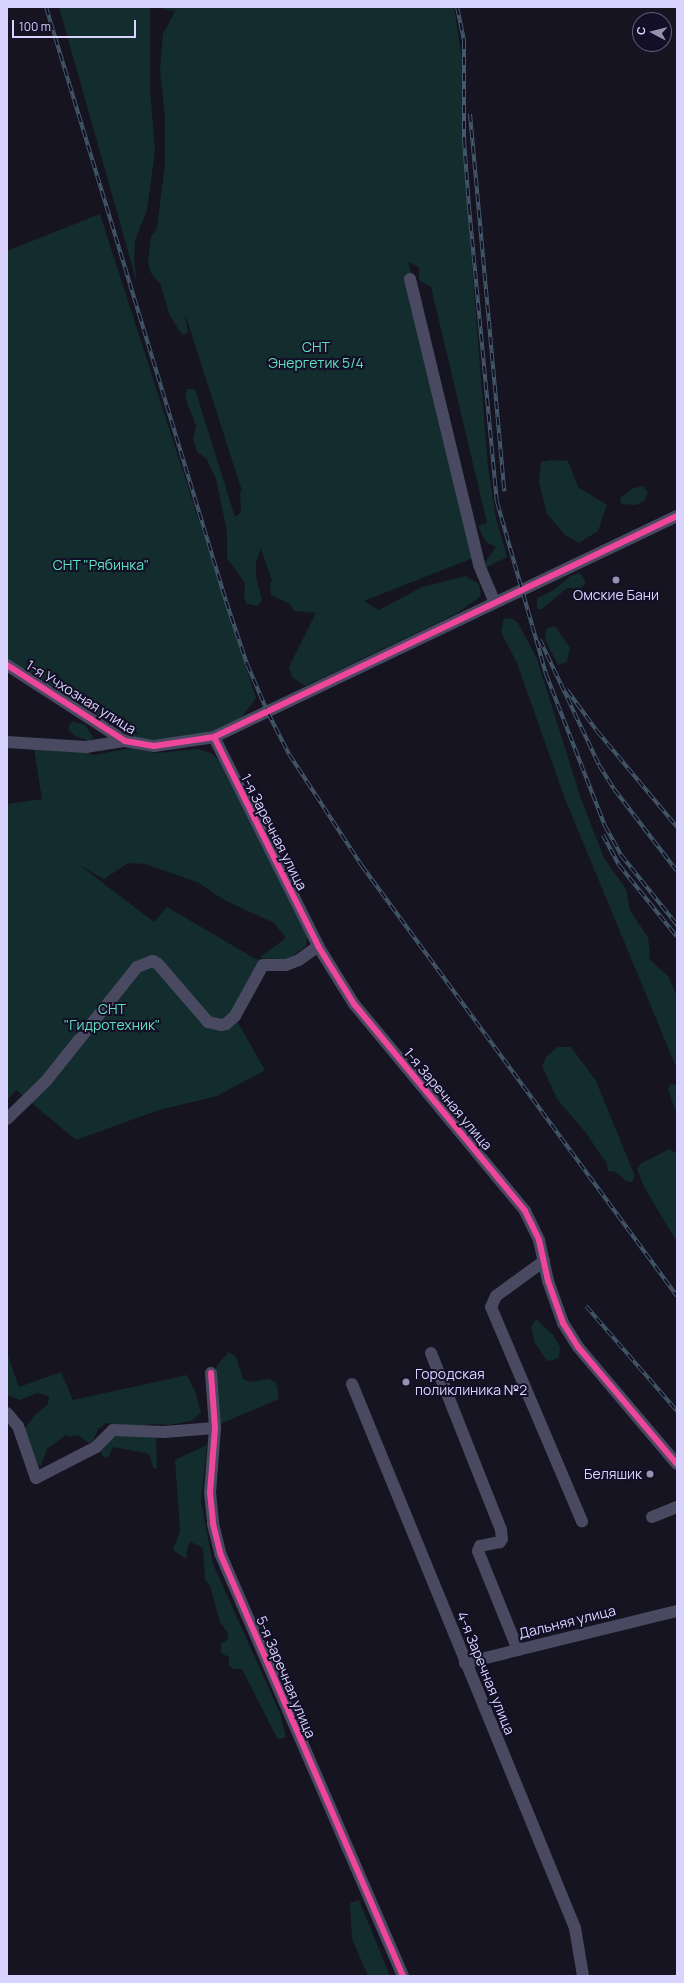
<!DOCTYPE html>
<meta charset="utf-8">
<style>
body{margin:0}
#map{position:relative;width:684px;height:1983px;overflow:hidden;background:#161421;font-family:Manrope,sans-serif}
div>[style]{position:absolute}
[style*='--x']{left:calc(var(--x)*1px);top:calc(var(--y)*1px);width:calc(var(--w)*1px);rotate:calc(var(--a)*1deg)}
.green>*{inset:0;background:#132c2d}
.minor>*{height:12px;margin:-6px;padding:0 6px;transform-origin:6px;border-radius:6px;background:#4a4962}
.rail>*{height:4px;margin-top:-2px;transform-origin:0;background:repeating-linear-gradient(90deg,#130f26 0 8px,#43596b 0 16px);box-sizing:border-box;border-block:1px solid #43596b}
.cycleway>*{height:6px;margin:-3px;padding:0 3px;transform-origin:3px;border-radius:3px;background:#ed469a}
.dots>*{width:11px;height:11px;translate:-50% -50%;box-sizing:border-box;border:2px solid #130f26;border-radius:50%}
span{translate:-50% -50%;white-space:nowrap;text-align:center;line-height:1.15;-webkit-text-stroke:4px #130f26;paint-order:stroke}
.park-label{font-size:14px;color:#5fe0c0}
.poi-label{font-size:14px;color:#d9d4ff}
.left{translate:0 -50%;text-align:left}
.right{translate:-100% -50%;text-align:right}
.street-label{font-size:14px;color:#d9d4ff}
.frame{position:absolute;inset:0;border:8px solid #d9d4ff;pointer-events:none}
.north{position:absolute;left:632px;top:12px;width:40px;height:40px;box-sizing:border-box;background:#130f26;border:1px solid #625e7d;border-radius:50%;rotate:277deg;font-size:11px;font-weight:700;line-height:16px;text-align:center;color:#d9d4ff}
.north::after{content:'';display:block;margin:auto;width:14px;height:18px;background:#9591b1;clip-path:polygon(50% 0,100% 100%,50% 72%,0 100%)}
.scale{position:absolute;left:12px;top:20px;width:124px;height:18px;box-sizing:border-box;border:2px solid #d9d4ff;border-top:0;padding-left:5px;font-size:12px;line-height:14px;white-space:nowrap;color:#d9d4ff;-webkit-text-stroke:3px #130f26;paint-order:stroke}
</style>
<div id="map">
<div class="green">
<i style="clip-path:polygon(59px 7px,150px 7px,150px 88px,155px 151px,147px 210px,135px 240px,134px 260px,137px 283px)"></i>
<i style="clip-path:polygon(163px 7px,454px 7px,463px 66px,464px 164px,488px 467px,496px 518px,507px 557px,485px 568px,485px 562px,496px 547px,486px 542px,478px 526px,487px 523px,431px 287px,419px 280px,419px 267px,408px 262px,483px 554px,364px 601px,379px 610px,422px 587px,466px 576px,479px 584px,481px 596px,456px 614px,305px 686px,292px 677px,289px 667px,316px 613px,294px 611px,290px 604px,271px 595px,270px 583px,272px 581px,261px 549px,256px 562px,256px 577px,262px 600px,257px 606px,247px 604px,244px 598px,245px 583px,227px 558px,227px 531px,216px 479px,206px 458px,197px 452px,193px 438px,196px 426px,185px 397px,187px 389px,195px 389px,235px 517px,241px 512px,240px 491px,242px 491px,185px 314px,188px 333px,182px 335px,169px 314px,161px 285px,151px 273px,148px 262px,151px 237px,157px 228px,165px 164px,165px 116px,160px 71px,163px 34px,175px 11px,163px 9px)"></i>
<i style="clip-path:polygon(100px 214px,256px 698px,240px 720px,202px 737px,163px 743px,136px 739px,7px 660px,7px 251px)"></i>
<i style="clip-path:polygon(553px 460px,568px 461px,578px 487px,607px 505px,598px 531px,579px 543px,565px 535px,547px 514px,539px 483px,541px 462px)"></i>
<i style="clip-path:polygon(643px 486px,648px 492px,644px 501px,636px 505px,621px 504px,620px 498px,633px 488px)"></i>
<i style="clip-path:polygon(580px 573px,586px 582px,581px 588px,567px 588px,542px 609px,537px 609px,537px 598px,554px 590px,570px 576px)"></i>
<i style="clip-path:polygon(504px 618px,513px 619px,518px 623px,537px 659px,581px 799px,604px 858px,626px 889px,630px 911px,648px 937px,650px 953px,649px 959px,669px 977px,677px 997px,677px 1069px,565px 799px,517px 663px,501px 632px)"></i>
<i style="clip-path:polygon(555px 626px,570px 648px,567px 662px,558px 665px,545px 640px,546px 629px)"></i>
<i style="clip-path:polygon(72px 721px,85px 725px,94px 738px,88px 741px,75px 736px,68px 729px)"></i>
<i style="clip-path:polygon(132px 748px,156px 753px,198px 749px,211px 753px,219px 760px,307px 937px,306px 946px,290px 958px,274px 962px,260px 957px,286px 938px,274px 923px,224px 900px,197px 882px,145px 864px,128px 863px,104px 879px,81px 866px,154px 922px,167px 907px,254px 958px,270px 963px,237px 1021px,265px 1070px,217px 1096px,159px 1110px,76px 1140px,16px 1090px,7px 1100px,7px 804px,42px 799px,34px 749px,79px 750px,94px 755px)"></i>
<i style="clip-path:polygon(558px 1047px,571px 1047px,596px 1081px,635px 1176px,632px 1182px,626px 1181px,616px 1172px,608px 1171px,607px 1164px,586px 1133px,557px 1099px,542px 1066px,547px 1056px)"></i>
<i style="clip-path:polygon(670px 1084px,677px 1085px,677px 1115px,668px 1090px)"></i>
<i style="clip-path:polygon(670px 1149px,677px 1154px,677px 1242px,644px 1187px,637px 1169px,640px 1164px)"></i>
<i style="clip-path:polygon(536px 1319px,553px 1335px,560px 1347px,559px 1357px,554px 1360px,547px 1361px,535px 1343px,531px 1327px)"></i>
<i style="clip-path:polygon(229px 1352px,236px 1357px,243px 1379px,251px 1382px,268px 1379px,276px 1382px,279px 1399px,220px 1424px,214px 1378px,217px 1365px)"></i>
<i style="clip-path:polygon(7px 1353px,19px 1387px,61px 1372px,73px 1400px,187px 1375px,195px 1391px,201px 1413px,191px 1421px,169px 1425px,151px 1424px,138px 1427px,106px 1423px,98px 1429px,93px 1441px,89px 1443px,78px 1435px,70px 1437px,66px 1435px,47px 1449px,41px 1466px,37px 1464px,24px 1429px,35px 1415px,48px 1404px,49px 1396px,37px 1393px,20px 1400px,7px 1395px)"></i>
<i style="clip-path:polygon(114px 1434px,156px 1436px,157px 1469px,153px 1468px,150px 1455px,146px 1453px,113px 1447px,109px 1456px,105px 1458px,102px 1456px,101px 1451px)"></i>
<i style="clip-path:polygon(207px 1445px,201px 1501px,213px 1564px,280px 1713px,286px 1737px,281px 1739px,277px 1738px,242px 1669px,233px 1669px,229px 1666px,229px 1657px,221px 1653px,221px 1644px,228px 1639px,228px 1634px,220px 1622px,210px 1586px,205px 1579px,203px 1548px,191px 1542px,188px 1545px,186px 1559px,173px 1550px,180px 1531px,175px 1460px)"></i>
<i style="clip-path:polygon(359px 1900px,390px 1976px,368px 1976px,352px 1939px,350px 1903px)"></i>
</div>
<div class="minor">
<i style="--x:410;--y:279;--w:294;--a:76.4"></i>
<i style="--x:479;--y:565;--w:41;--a:67.2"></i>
<i style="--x:7;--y:665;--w:140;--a:32.8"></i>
<i style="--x:125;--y:741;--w:29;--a:10"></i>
<i style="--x:154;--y:746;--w:61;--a:-8.5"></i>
<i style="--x:214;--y:737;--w:513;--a:-25.52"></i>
<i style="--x:214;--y:737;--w:233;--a:63.5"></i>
<i style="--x:318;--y:946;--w:68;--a:58.2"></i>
<i style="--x:354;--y:1004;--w:268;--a:50.4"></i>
<i style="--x:525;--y:1211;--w:32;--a:64"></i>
<i style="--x:539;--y:1240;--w:42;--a:77.6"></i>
<i style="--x:548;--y:1281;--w:45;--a:70.3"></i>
<i style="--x:563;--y:1323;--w:28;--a:58"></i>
<i style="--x:578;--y:1347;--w:153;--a:49.8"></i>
<i style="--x:7;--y:742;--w:79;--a:3.6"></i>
<i style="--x:86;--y:747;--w:39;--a:-9"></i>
<i style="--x:7;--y:1119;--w:54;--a:-44.3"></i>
<i style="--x:46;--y:1081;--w:146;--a:-51.4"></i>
<i style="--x:137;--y:967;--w:17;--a:-21"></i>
<i style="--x:153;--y:961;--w:6;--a:31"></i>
<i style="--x:158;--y:964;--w:77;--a:49.2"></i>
<i style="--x:208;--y:1022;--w:13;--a:13"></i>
<i style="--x:221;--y:1025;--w:5;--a:-11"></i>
<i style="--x:226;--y:1024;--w:12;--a:-42"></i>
<i style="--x:235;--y:1016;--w:58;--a:-61.2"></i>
<i style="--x:263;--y:965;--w:23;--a:0"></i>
<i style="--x:286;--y:965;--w:14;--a:-21"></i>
<i style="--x:299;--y:960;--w:24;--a:-36"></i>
<i style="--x:544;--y:1261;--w:59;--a:143.9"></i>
<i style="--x:496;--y:1296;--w:12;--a:114"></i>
<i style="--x:491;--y:1307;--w:233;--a:67"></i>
<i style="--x:431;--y:1353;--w:190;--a:68.4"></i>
<i style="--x:501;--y:1530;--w:9;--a:84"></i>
<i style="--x:502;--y:1539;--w:4;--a:124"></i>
<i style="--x:500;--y:1542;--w:20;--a:169"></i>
<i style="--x:480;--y:1546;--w:5;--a:112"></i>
<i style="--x:478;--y:1551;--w:107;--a:68"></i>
<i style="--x:211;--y:1373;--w:55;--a:85.8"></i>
<i style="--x:215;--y:1428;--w:65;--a:94.4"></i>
<i style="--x:210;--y:1493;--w:31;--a:84"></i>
<i style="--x:213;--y:1524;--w:30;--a:76"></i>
<i style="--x:220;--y:1553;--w:461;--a:66.6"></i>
<i style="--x:352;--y:1384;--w:588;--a:67.71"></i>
<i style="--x:575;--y:1928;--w:49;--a:80.5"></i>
<i style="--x:7;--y:1413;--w:17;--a:50"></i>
<i style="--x:18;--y:1426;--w:55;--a:70.9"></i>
<i style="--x:36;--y:1478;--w:68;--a:-27.3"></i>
<i style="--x:96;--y:1447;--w:24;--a:-45"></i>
<i style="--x:113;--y:1430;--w:51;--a:2.2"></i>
<i style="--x:164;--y:1432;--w:51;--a:-4.5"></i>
<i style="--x:652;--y:1517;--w:27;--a:-22"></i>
<i style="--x:465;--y:1663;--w:218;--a:-13.8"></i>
</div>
<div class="rail">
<i style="--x:46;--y:7;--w:621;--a:73.14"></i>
<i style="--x:226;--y:601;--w:66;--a:71.6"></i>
<i style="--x:247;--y:664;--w:53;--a:66.8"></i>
<i style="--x:268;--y:713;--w:46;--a:62.9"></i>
<i style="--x:289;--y:754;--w:134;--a:56.9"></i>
<i style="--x:362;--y:866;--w:533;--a:53.78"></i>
<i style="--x:457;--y:7;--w:35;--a:78"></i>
<i style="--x:464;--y:41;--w:99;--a:90"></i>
<i style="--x:464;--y:140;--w:67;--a:85.7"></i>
<i style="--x:469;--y:207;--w:296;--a:84.6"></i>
<i style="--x:497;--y:502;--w:179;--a:74.1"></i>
<i style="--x:546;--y:674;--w:163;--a:68.8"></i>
<i style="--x:605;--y:826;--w:33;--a:61"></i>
<i style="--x:621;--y:855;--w:90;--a:51.3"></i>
<i style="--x:470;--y:114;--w:379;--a:84.8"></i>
<i style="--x:540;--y:640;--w:138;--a:64.7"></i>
<i style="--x:599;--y:765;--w:28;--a:58"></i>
<i style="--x:614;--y:789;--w:103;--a:52.5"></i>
<i style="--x:567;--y:690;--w:51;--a:53.8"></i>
<i style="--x:597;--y:731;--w:125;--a:50.2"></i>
<i style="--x:603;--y:835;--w:34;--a:62"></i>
<i style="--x:619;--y:865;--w:92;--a:51.1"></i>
<i style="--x:586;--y:1306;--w:139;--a:49.1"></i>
</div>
<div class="cycleway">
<i style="--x:7;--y:665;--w:140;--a:32.8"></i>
<i style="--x:125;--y:741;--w:29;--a:10"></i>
<i style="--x:154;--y:746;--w:61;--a:-8.5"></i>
<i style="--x:214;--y:737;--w:513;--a:-25.52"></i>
<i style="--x:214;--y:737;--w:233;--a:63.5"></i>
<i style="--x:318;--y:946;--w:68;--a:58.2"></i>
<i style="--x:354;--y:1004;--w:268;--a:50.4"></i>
<i style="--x:525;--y:1211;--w:32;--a:64"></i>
<i style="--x:539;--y:1240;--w:42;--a:77.6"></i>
<i style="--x:548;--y:1281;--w:45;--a:70.3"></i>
<i style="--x:563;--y:1323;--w:28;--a:58"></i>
<i style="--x:578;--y:1347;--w:153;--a:49.8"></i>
<i style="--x:211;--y:1373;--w:55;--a:85.8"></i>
<i style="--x:215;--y:1428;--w:65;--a:94.4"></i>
<i style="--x:210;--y:1493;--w:31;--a:84"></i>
<i style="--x:213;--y:1524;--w:30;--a:76"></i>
<i style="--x:220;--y:1553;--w:461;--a:66.6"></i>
</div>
<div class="dots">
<i style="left:616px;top:580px;background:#9591b1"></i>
<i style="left:406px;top:1382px;background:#9591b1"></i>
<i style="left:650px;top:1474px;background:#9591b1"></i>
</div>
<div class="park-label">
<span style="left:316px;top:355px">СНТ<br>Энергетик 5/4</span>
<span style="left:101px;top:565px">СНТ "Рябинка"</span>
<span style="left:112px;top:1017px">СНТ<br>"Гидротехник"</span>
</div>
<div class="poi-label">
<span style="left:616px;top:595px">Омские Бани</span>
<span class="left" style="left:415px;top:1382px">Городская<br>поликлиника №2</span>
<span class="right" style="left:642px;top:1474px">Беляшик</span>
</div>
<div class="street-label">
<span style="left:81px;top:697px;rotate:32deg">1-я Учхозная улица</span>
<span style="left:274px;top:832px;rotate:63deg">1-я Заречная улица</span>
<span style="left:448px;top:1099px;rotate:50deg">1-я Заречная улица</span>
<span style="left:567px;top:1622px;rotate:-14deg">Дальняя улица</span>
<span style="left:486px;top:1673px;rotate:68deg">4-я Заречная улица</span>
<span style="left:286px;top:1677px;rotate:67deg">5-я Заречная улица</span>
</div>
<div class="frame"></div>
<div class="north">С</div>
<div class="scale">100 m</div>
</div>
